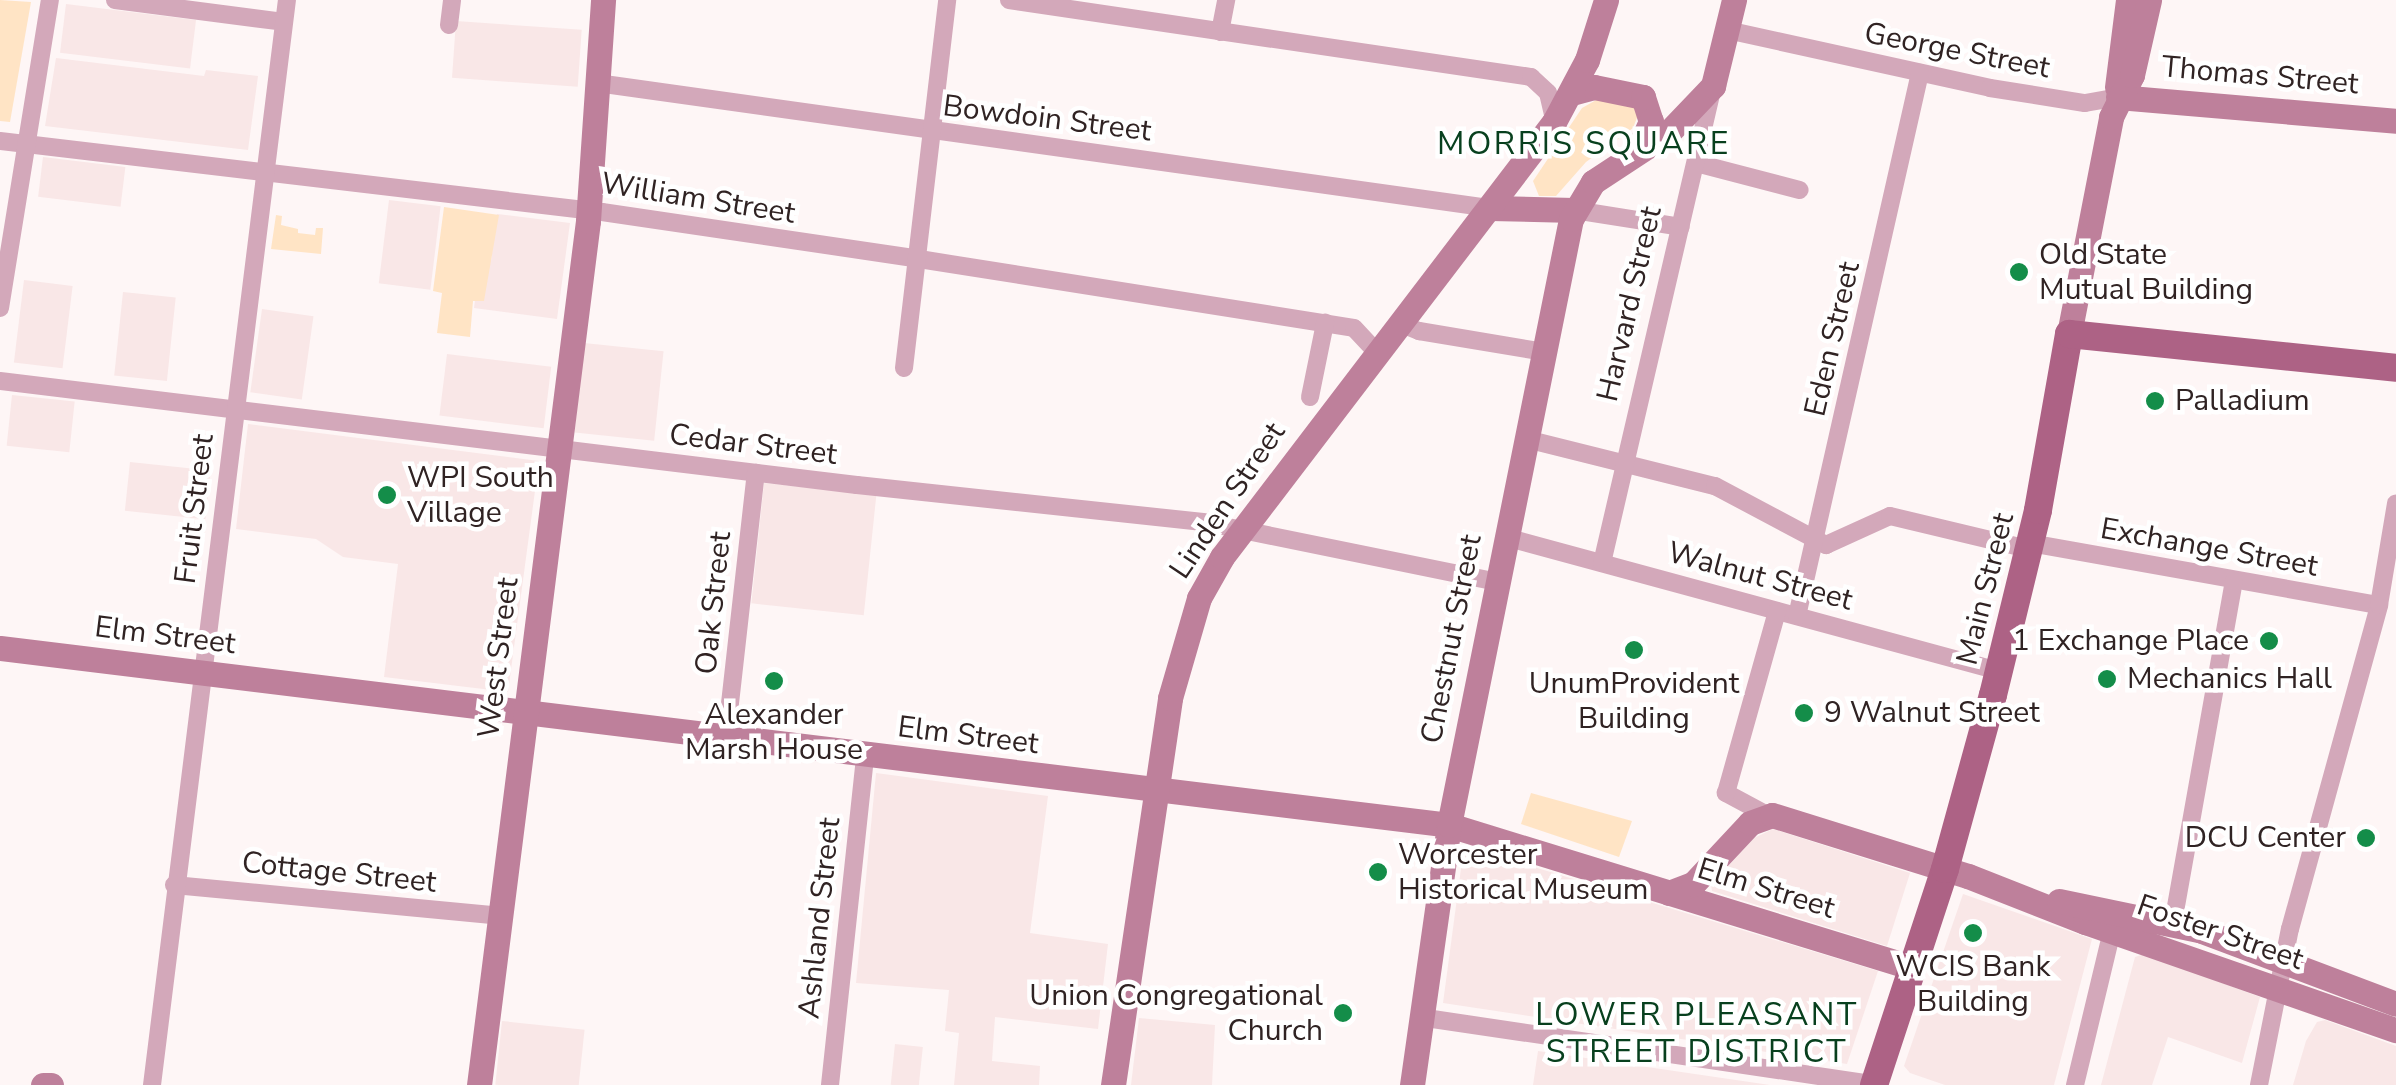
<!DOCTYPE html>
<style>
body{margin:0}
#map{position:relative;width:2396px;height:1085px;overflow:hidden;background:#fef6f6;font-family:"Nunito Sans",sans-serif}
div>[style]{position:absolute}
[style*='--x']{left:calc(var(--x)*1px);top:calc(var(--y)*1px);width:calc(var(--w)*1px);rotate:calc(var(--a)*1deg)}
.built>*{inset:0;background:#f9e7e7;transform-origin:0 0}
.green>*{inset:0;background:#ffe4c5}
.street>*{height:18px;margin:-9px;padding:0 9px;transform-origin:9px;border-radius:9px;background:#d3a8ba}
.secondary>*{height:25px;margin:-12.5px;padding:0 12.5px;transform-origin:12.5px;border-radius:12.5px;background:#be809b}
.primary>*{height:28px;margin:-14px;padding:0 14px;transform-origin:14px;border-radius:14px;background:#ad6285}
.dots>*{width:28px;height:28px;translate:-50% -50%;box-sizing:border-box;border:5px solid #fff;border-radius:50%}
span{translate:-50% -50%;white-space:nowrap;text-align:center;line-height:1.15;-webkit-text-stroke:9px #fff;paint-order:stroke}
.street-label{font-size:30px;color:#302323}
.poi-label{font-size:30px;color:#302323}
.left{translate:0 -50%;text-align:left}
.right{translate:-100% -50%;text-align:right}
.neighbourhood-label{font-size:32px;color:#08401e;letter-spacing:2.5px}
</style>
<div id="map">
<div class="built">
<i style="left:66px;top:4px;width:131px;height:49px;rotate:7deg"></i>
<i style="left:456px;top:21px;width:126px;height:57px;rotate:4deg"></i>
<i style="clip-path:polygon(56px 58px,204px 76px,206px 70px,258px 76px,248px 150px,45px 126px)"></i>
<i style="left:43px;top:157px;width:83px;height:40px;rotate:7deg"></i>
<i style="left:389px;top:200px;width:52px;height:84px;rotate:7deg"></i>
<i style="clip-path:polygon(497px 214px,570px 223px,557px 319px,474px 308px,480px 260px,491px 261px)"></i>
<i style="left:24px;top:280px;width:49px;height:83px;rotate:7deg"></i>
<i style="left:123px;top:292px;width:53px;height:84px;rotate:6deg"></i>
<i style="left:262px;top:309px;width:52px;height:84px;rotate:8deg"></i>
<i style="left:584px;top:343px;width:80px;height:90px;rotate:6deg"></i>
<i style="left:447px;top:354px;width:105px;height:62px;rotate:7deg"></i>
<i style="left:12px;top:395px;width:63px;height:51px;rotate:6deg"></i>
<i style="clip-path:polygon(248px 424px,539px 461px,508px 692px,384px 677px,398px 564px,343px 557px,316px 539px,236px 529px)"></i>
<i style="left:130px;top:462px;width:81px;height:49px;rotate:6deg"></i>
<i style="left:764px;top:483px;width:113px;height:121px;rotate:6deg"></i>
<i style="clip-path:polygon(876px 773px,1048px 796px,1030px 933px,1108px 944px,1098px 1029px,995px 1017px,992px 1061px,1040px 1066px,1039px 1085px,954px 1085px,959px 1033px,945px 1031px,949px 990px,856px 983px)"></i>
<i style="clip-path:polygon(1773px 829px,1910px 873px,1887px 946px,1712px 891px,1711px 885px,1754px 838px)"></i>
<i style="clip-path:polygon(1464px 846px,1878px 971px,1847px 1064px,1443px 1003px)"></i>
<i style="clip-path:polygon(1963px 894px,2092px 939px,2054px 1085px,1945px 1085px,1910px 1073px,1904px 1066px)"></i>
<i style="clip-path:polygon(2144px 954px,2260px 997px,2242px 1063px,2168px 1037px,2152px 1085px,2101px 1085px,2135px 957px)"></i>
<i style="clip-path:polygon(1139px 1018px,1215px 1025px,1212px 1085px,1131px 1085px)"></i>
<i style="clip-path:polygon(2325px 1020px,2396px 1046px,2396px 1085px,2293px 1085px,2306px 1041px,2317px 1022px)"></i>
<i style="left:502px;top:1021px;width:83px;height:64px;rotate:6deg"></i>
<i style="left:895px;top:1044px;width:28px;height:41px;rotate:6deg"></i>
<i style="clip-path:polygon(1538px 1051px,1770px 1085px,1533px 1085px)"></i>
</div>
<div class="green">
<i style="clip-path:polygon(0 0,31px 2px,10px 122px,0 121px)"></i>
<i style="clip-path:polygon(1598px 99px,1633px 105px,1638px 115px,1633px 128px,1586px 162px,1556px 196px,1539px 196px,1533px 181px,1582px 108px)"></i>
<i style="clip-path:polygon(444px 207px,499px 215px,484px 301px,473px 301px,470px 337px,437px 333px,442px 293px,433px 291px)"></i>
<i style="clip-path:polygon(276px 215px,282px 216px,281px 225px,298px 229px,298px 233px,315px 235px,316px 228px,323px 228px,321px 254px,271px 249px)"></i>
<i style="clip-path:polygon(1531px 793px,1632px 821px,1619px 857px,1521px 824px)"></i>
</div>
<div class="street">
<i style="--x:115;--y:0;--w:170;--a:7.4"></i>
<i style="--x:1009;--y:0;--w:528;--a:8.39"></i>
<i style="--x:1531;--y:77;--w:23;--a:43"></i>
<i style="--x:1548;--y:93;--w:28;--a:77"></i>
<i style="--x:449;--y:25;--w:25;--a:-83"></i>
<i style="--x:1727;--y:30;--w:269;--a:12.4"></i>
<i style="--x:1990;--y:88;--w:96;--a:9"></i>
<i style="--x:2085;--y:103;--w:34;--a:-10"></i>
<i style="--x:1220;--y:32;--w:33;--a:-79"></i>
<i style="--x:597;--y:83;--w:902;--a:7.97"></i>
<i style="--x:0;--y:141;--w:606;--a:6.73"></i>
<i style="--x:602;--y:212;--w:320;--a:8.4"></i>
<i style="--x:919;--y:259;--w:440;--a:9"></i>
<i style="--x:1354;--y:328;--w:33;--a:47"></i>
<i style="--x:1696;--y:163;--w:107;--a:14.6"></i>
<i style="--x:1574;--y:210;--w:108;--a:9"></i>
<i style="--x:0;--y:308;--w:312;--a:-80.8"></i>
<i style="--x:1399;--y:323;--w:22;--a:22"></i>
<i style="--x:1419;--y:331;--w:127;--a:9.5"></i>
<i style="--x:904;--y:368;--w:371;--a:-83.3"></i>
<i style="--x:0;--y:381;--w:863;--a:6.92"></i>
<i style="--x:857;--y:485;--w:348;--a:6.1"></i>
<i style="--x:1203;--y:522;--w:300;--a:11.5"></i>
<i style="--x:1310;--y:397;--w:76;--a:-78.5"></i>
<i style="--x:1526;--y:439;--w:195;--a:14"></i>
<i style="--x:1715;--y:486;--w:126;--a:28"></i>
<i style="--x:1826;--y:545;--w:70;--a:-24.4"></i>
<i style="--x:1890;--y:516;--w:143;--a:13.4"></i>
<i style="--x:1505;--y:537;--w:512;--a:15.18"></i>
<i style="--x:2030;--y:543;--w:354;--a:10.1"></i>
<i style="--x:1602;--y:563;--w:489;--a:-76.9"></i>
<i style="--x:1797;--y:616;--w:557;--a:-77.24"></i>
<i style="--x:726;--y:739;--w:268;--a:-83.6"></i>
<i style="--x:1767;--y:815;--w:47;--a:-151.8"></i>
<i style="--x:1726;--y:793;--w:189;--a:-74.3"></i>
<i style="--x:174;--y:885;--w:327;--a:5.4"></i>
<i style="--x:2173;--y:923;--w:347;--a:-79.9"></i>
<i style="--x:1419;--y:1017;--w:464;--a:8.4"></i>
<i style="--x:152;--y:1085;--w:1093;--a:-82.91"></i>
<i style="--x:830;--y:1085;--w:330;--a:-83.9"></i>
<i style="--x:2075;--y:1085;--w:158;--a:-76.5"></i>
<i style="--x:2259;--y:1085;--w:159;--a:-78.8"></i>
<i style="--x:2290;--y:929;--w:336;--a:-74.6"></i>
<i style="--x:2379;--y:605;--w:103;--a:-80.5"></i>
</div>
<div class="secondary">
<i style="--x:2117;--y:87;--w:88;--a:-82.8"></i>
<i style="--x:1572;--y:93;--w:23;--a:-15"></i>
<i style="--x:1594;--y:87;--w:50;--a:11.5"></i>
<i style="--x:1643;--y:97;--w:25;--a:72"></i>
<i style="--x:1651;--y:121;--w:32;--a:114"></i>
<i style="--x:2118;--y:97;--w:279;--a:4.9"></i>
<i style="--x:1490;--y:208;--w:84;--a:1.4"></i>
<i style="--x:2069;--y:334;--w:221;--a:-79"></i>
<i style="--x:2111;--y:117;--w:47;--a:-63.4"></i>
<i style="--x:2132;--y:75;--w:77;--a:-77.2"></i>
<i style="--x:0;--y:648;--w:1460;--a:6.96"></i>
<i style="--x:1449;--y:825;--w:483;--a:17.1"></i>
<i style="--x:1669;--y:893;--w:26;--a:-21"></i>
<i style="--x:1693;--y:884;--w:83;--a:-46.9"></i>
<i style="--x:1750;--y:823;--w:23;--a:-20"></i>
<i style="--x:1772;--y:815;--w:205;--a:17.3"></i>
<i style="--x:1968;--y:876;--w:126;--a:21.5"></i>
<i style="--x:2085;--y:922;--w:329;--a:19.2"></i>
<i style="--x:2059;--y:901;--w:146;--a:11.8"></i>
<i style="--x:2202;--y:931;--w:207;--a:20.6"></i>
<i style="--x:43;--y:1085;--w:8;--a:0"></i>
<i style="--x:479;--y:1085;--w:871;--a:-82.81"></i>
<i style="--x:588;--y:221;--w:222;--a:-86.1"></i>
<i style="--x:1113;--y:1085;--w:391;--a:-81.6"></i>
<i style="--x:1170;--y:698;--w:104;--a:-73.8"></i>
<i style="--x:1199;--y:598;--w:47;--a:-60.7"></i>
<i style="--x:1222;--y:557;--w:547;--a:-52.65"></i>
<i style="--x:1554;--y:122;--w:70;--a:-62"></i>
<i style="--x:1587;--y:60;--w:63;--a:-72.4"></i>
<i style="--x:1412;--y:1085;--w:263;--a:-81.9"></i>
<i style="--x:1449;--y:825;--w:618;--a:-78.62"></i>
<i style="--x:1571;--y:219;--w:43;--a:-59.3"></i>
<i style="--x:1593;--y:182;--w:91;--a:-33.3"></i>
<i style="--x:1669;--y:132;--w:64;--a:-46.3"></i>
<i style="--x:1713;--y:86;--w:89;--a:-76.3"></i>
</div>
<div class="primary">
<i style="--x:1874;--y:1085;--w:227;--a:-71.8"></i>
<i style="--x:1945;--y:869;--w:180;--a:-74.6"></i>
<i style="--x:1993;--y:695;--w:190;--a:-76.3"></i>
<i style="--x:2038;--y:510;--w:179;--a:-80"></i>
<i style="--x:2069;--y:334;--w:329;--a:5.9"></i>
</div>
<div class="dots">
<i style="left:2019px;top:272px;background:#148d49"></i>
<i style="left:2155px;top:401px;background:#148d49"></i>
<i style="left:387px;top:495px;background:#148d49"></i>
<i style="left:2269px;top:641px;background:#148d49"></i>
<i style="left:1634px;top:650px;background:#148d49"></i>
<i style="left:2107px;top:679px;background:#148d49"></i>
<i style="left:774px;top:681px;background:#148d49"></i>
<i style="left:1804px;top:713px;background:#148d49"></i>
<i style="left:2366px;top:838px;background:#148d49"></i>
<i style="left:1378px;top:872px;background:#148d49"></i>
<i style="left:1973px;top:933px;background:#148d49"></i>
<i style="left:1343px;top:1013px;background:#148d49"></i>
</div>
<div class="street-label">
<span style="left:1957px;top:51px;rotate:11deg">George Street</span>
<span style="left:2260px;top:76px;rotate:5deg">Thomas Street</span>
<span style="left:1047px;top:119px;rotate:7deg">Bowdoin Street</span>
<span style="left:698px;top:199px;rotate:9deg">William Street</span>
<span style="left:1630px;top:304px;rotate:-77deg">Harvard Street</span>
<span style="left:1833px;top:339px;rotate:-77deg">Eden Street</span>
<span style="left:753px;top:445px;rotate:7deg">Cedar Street</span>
<span style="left:1228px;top:501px;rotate:-56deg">Linden Street</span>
<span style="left:195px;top:509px;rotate:-83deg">Fruit Street</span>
<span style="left:2209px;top:548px;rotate:10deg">Exchange Street</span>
<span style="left:1760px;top:577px;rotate:15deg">Walnut Street</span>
<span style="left:1986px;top:589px;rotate:-76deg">Main Street</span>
<span style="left:714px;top:603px;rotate:-84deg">Oak Street</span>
<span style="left:165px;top:636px;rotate:7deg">Elm Street</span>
<span style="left:1452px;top:639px;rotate:-79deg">Chestnut Street</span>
<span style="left:499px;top:658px;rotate:-83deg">West Street</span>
<span style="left:968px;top:736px;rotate:7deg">Elm Street</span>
<span style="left:339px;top:873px;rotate:6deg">Cottage Street</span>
<span style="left:1766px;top:889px;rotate:17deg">Elm Street</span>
<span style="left:820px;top:918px;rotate:-84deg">Ashland Street</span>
<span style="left:2220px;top:933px;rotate:19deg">Foster Street</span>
</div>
<div class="poi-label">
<span class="left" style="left:2039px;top:272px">Old State<br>Mutual Building</span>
<span class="left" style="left:2175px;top:401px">Palladium</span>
<span class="left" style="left:407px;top:495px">WPI South<br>Village</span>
<span class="right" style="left:2249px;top:641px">1 Exchange Place</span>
<span class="left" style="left:2127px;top:679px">Mechanics Hall</span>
<span style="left:1634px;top:701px">UnumProvident<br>Building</span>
<span class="left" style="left:1824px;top:713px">9 Walnut Street</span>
<span style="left:774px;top:732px">Alexander<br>Marsh House</span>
<span class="right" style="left:2346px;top:838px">DCU Center</span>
<span class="left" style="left:1398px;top:872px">Worcester<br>Historical Museum</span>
<span style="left:1973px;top:984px">WCIS Bank<br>Building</span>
<span class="right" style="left:1323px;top:1013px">Union Congregational<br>Church</span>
</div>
<div class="neighbourhood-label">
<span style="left:1584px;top:144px">MORRIS SQUARE</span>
<span style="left:1697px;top:1034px">LOWER PLEASANT<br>STREET DISTRICT</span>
</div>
</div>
